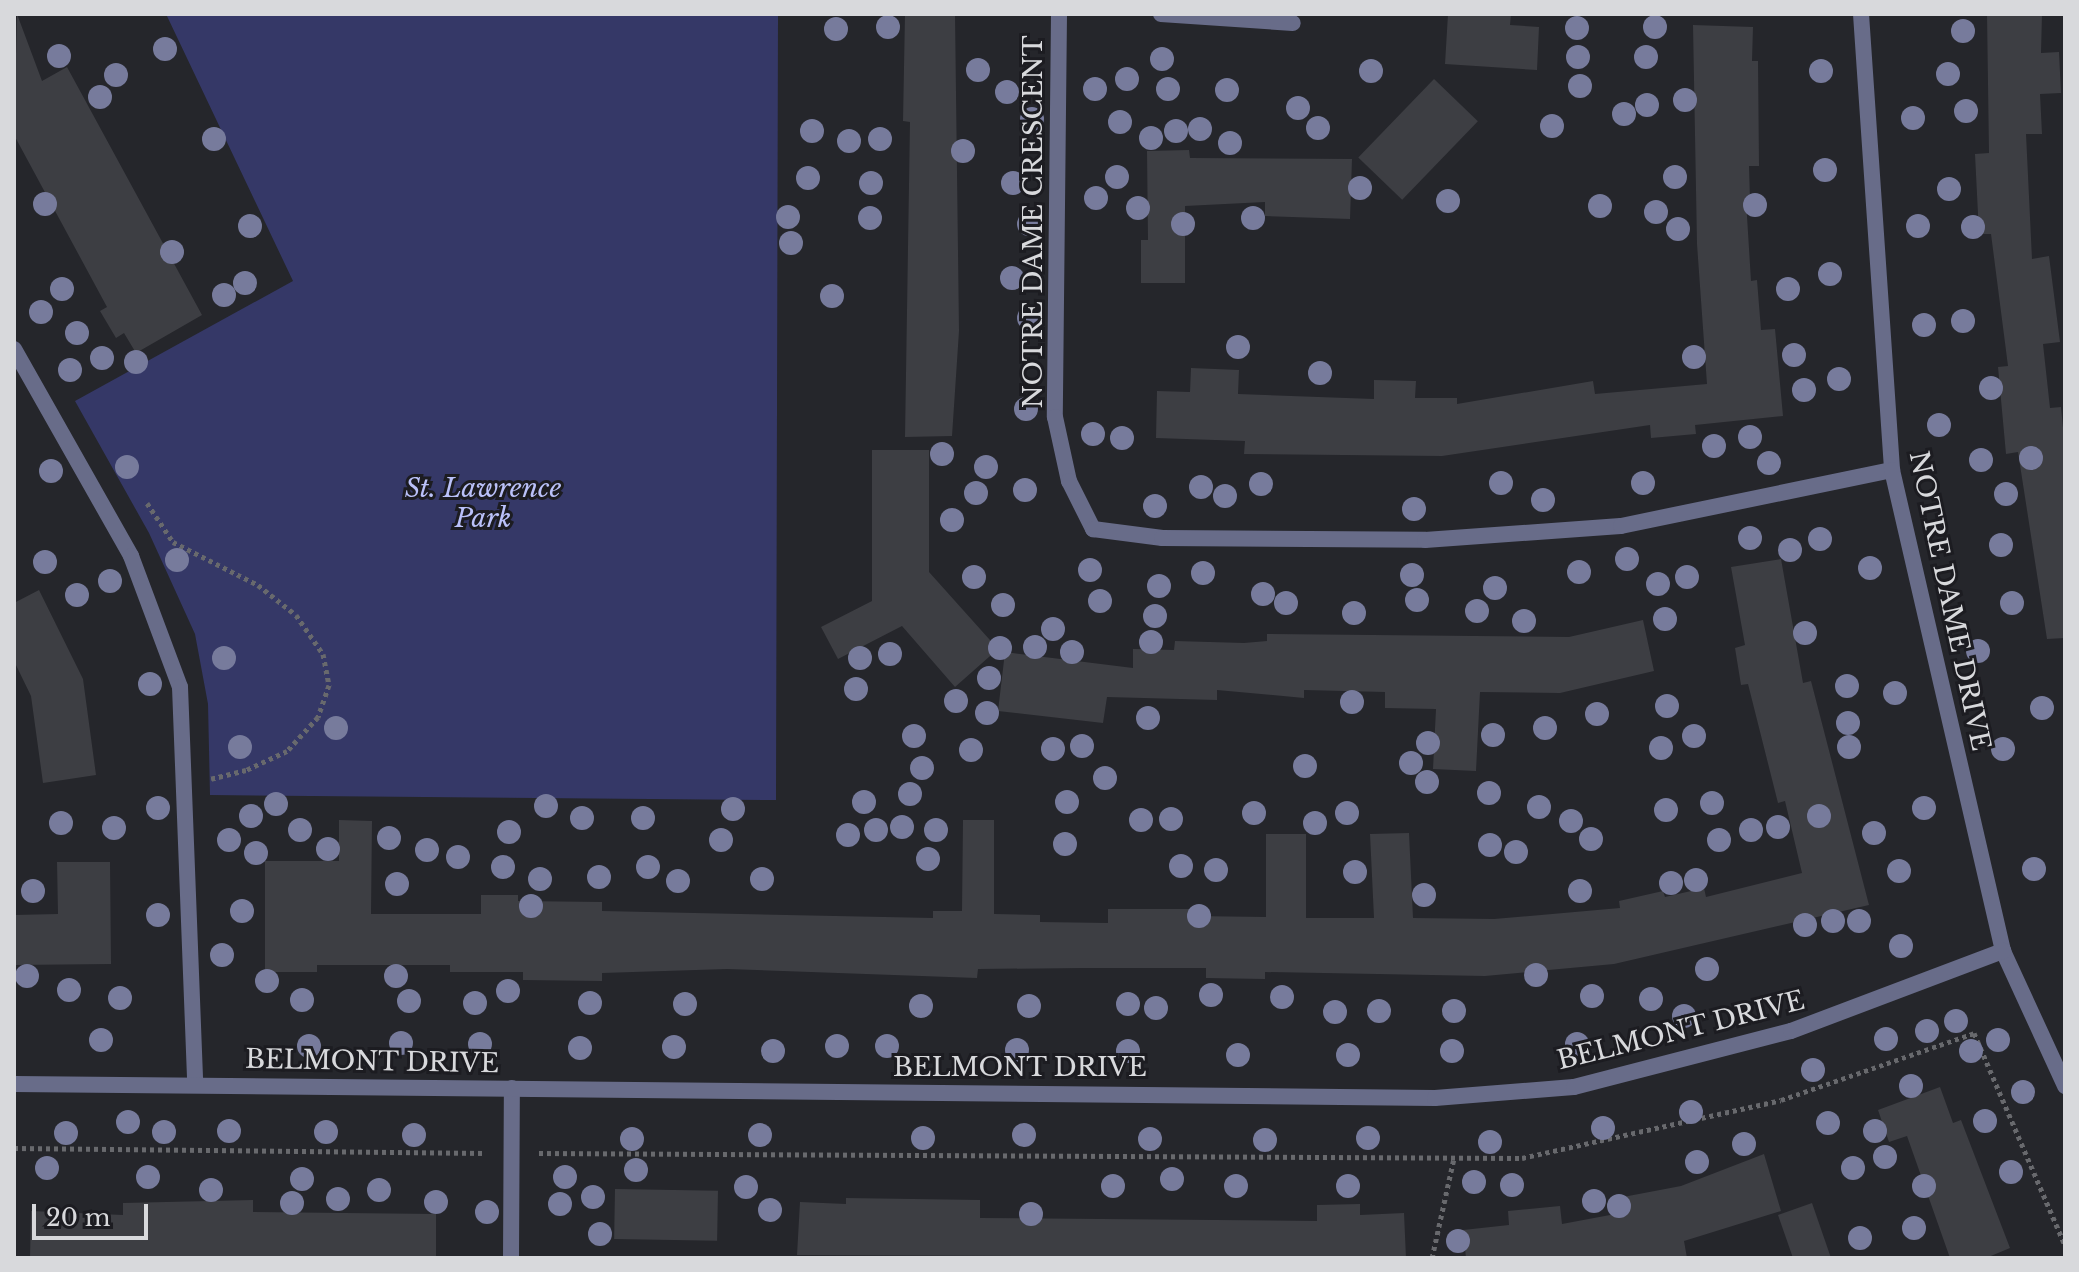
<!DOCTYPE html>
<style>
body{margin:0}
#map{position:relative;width:2079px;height:1272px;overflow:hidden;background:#25262b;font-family:"Libre Baskerville",serif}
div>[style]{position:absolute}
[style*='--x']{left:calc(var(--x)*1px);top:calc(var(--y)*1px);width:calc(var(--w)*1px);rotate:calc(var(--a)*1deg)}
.green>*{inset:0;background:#353867}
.building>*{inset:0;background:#3d3e43;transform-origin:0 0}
.path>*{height:5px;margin-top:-2.5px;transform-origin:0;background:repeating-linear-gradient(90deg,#68696d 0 4px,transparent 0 8px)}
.minor>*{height:16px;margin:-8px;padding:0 8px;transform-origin:8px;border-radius:8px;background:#686c89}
.tertiary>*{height:16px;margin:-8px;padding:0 8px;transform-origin:8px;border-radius:8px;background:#686c89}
.trees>*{width:24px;height:24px;margin:-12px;border-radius:50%;background:#777b9c}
span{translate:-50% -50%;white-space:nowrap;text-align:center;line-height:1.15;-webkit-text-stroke:6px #1c1c21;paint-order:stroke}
.street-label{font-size:26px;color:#d8d9dc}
.park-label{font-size:26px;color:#bac1f9;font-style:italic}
.frame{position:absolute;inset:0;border:16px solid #d8d9dc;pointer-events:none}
.scale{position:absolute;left:32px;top:1204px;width:116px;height:36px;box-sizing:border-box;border:4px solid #d8d9dc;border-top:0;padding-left:10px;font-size:24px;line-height:28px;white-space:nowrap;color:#d8d9dc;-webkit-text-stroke:6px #1c1c21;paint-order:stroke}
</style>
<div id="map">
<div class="green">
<i style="clip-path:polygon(166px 14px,778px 14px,776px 800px,210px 795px,208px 704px,195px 634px,149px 533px,75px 401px,293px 281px)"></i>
</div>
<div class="building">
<i style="clip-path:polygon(17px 14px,42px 81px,67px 67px,202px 315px,136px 353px,124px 333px,116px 338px,100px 311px,107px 307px,14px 135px)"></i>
<i style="clip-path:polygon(905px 14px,955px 14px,959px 331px,952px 436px,905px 437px,910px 122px,903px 121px)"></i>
<i style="clip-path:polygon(1448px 14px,1511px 14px,1510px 25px,1539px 27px,1537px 70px,1445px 64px)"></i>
<i style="clip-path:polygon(1987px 14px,2042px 14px,2041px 53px,2059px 52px,2061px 93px,2040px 94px,2042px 134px,2026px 134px,2032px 259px,2049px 256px,2060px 342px,2043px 344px,2050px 408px,2061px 407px,2065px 448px,2065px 638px,2047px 639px,2018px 452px,2006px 454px,1998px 367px,2008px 366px,1991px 234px,1979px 234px,1975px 154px,1989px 153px)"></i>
<i style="clip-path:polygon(1693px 25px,1753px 27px,1752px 61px,1758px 61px,1759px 166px,1749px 166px,1750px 200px,1746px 200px,1751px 281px,1757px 280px,1761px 330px,1775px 329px,1783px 416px,1695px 425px,1696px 434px,1651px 438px,1650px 425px,1442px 456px,1244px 454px,1245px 441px,1156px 438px,1157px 391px,1190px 392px,1191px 368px,1239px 370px,1238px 394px,1374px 399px,1374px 380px,1416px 381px,1415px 398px,1457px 398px,1457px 404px,1593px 381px,1595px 394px,1707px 384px,1697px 244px)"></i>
<i style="left:1434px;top:79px;width:61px;height:109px;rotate:44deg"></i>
<i style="clip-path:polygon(1189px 150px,1190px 158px,1352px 159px,1350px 219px,1265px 216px,1265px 202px,1185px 206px,1185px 283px,1141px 283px,1141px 240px,1148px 240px,1147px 151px)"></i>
<i style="clip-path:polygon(872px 450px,929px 450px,929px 572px,998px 649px,955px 687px,902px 626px,838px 659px,821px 627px,872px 601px)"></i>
<i style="clip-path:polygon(1781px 559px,1803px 683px,1811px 681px,1869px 905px,1614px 964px,1485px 976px,1265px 972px,1265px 979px,1206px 978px,1206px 968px,1083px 968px,978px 969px,977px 978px,727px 969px,602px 973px,602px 981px,523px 980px,523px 972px,450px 972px,450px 965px,317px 965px,317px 972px,265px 972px,265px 861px,339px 861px,339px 820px,372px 821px,371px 914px,481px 914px,481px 895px,518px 895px,518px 901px,602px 902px,602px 911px,933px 918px,933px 911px,962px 911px,963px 820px,994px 820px,994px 914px,1040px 915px,1040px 922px,1108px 923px,1108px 909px,1192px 909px,1192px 916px,1266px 917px,1266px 834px,1306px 834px,1306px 918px,1374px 918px,1370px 834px,1409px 833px,1413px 918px,1494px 919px,1620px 908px,1619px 901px,1663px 891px,1665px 897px,1704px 888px,1706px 897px,1802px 873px,1785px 801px,1778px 803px,1748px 684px,1741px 685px,1735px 648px,1745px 645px,1731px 567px)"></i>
<i style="clip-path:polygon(39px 590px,83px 679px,96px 775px,43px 783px,31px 696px,14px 661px,14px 603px)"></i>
<i style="clip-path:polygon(1643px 620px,1654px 671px,1560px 693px,1480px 692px,1476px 771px,1433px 769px,1436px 709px,1385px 708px,1385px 692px,1304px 690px,1304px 698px,1217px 690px,1217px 700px,1107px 697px,1103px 723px,998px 711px,1005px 652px,1133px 668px,1133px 649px,1174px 650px,1175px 641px,1244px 643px,1267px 641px,1267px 634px,1569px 637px)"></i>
<i style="clip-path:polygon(57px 862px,110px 862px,111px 964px,14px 965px,14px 915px,58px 914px)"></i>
<i style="clip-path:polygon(1940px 1087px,1953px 1123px,1961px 1120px,2010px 1248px,1986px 1258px,1950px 1258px,1907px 1136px,1889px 1142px,1878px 1110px)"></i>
<i style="clip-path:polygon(1764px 1154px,1781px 1211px,1684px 1241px,1687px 1258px,1466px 1258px,1463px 1230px,1509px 1225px,1508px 1211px,1560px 1206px,1562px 1224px,1626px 1212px,1623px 1197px,1681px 1186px)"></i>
<i style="left:615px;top:1189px;width:103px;height:50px;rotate:1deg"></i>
<i style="clip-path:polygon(846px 1198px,980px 1200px,980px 1218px,1317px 1221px,1317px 1205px,1360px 1204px,1360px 1215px,1404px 1213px,1406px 1258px,797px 1255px,800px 1202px,846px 1204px)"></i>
<i style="clip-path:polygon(253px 1200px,253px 1212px,436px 1214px,436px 1258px,30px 1258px,31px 1211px,123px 1215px,123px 1203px)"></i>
<i style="clip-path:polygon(1812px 1203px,1831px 1258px,1793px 1258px,1778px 1215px)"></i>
</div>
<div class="path">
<i style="--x:147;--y:503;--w:47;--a:56.3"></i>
<i style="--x:173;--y:542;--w:95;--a:26.8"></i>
<i style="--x:258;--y:585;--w:48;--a:38.3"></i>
<i style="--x:296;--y:615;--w:47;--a:55.3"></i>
<i style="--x:323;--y:654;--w:32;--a:79"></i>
<i style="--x:329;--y:685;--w:34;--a:109"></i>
<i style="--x:318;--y:717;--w:46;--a:132.4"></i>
<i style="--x:287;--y:751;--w:45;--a:155.1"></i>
<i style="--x:246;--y:770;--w:36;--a:166"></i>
<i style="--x:14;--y:1148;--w:471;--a:0.6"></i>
<i style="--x:539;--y:1153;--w:983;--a:0.29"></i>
<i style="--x:1522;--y:1158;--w:265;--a:-12.6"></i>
<i style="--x:1781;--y:1100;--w:204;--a:-19.1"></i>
<i style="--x:1974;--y:1033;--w:231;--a:66.8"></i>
<i style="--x:1432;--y:1258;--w:102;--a:-77.6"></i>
</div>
<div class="minor">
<i style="--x:1059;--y:14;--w:403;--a:90.6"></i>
<i style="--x:1055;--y:417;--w:66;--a:77.7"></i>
<i style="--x:1069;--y:481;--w:54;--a:63.4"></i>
<i style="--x:1093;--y:529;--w:70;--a:7.4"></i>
<i style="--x:1162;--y:538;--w:263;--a:0.4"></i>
<i style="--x:1425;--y:540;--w:196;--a:-4.1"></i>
<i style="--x:1621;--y:526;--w:277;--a:-11.7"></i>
<i style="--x:1161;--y:14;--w:132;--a:3.9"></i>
<i style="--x:14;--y:349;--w:238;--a:60.5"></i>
<i style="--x:131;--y:556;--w:140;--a:69.5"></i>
<i style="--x:180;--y:687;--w:396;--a:87.8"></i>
<i style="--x:511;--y:1258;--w:170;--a:-89.7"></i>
</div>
<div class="tertiary">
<i style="--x:1861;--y:14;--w:457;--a:86.1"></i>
<i style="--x:1892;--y:470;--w:494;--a:77"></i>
<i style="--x:2003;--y:951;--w:149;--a:65.3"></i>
<i style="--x:14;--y:1084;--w:1421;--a:0.56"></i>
<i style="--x:1435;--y:1098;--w:139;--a:-4.5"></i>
<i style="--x:1574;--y:1087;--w:224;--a:-14.5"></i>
<i style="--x:1791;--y:1031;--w:227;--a:-20.7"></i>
</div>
<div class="trees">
<i style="left:888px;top:27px"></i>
<i style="left:1655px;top:27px"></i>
<i style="left:1577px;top:28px"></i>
<i style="left:836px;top:29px"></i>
<i style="left:1963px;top:31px"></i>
<i style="left:165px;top:49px"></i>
<i style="left:59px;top:56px"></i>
<i style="left:1578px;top:57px"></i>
<i style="left:1646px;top:57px"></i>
<i style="left:1162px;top:59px"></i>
<i style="left:978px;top:70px"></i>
<i style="left:1371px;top:71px"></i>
<i style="left:1821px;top:71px"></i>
<i style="left:1948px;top:74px"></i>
<i style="left:116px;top:75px"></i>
<i style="left:1127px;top:79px"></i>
<i style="left:1580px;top:86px"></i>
<i style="left:1095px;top:89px"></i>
<i style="left:1168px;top:89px"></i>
<i style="left:1227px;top:90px"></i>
<i style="left:1007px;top:92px"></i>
<i style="left:100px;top:97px"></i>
<i style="left:1685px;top:100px"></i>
<i style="left:1647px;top:105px"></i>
<i style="left:1298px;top:108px"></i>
<i style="left:1966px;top:111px"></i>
<i style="left:1624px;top:114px"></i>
<i style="left:1913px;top:118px"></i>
<i style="left:1032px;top:119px"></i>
<i style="left:1120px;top:122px"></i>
<i style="left:1552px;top:126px"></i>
<i style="left:1318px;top:128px"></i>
<i style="left:1200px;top:129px"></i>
<i style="left:812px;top:131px"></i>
<i style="left:1176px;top:131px"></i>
<i style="left:1151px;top:138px"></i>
<i style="left:214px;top:139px"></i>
<i style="left:880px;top:139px"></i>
<i style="left:849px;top:141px"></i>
<i style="left:1230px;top:143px"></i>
<i style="left:963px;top:151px"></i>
<i style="left:1825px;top:170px"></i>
<i style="left:1117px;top:177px"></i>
<i style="left:1675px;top:177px"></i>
<i style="left:808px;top:178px"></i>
<i style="left:871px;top:183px"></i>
<i style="left:1013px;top:183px"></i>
<i style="left:1360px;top:188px"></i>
<i style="left:1949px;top:189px"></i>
<i style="left:1096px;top:198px"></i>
<i style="left:1448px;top:201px"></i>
<i style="left:45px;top:204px"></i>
<i style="left:1755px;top:205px"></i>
<i style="left:1600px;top:206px"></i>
<i style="left:1138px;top:208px"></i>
<i style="left:1656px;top:212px"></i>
<i style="left:788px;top:217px"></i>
<i style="left:870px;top:218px"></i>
<i style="left:1253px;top:218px"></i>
<i style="left:1029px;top:224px"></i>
<i style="left:1183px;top:224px"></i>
<i style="left:250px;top:226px"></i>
<i style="left:1918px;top:226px"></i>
<i style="left:1973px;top:227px"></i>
<i style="left:1678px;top:229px"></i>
<i style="left:791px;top:243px"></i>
<i style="left:172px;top:252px"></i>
<i style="left:1830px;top:274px"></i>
<i style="left:1012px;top:278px"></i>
<i style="left:245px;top:283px"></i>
<i style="left:62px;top:289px"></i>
<i style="left:1788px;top:289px"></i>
<i style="left:224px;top:295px"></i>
<i style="left:832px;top:296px"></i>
<i style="left:41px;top:312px"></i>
<i style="left:1029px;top:318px"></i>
<i style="left:1963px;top:321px"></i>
<i style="left:1924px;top:325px"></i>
<i style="left:77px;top:333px"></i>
<i style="left:1238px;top:347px"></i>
<i style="left:1794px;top:355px"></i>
<i style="left:1694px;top:357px"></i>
<i style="left:102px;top:358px"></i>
<i style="left:136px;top:362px"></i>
<i style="left:70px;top:370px"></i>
<i style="left:1320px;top:373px"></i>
<i style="left:1839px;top:379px"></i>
<i style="left:1991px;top:388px"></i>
<i style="left:1804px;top:390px"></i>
<i style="left:1026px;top:409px"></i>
<i style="left:1939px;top:425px"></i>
<i style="left:1093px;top:434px"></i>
<i style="left:1750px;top:437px"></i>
<i style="left:1122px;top:438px"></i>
<i style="left:1714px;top:446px"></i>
<i style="left:942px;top:454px"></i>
<i style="left:2031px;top:458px"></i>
<i style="left:1981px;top:460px"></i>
<i style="left:1769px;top:463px"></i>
<i style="left:127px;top:467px"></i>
<i style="left:986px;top:467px"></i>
<i style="left:51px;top:471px"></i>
<i style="left:1501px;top:483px"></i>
<i style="left:1643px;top:483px"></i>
<i style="left:1261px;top:484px"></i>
<i style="left:1201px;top:487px"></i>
<i style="left:1025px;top:490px"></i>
<i style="left:976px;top:493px"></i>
<i style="left:2006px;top:494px"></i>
<i style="left:1225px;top:496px"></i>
<i style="left:1543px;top:500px"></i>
<i style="left:1155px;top:506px"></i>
<i style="left:1414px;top:509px"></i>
<i style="left:952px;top:520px"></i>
<i style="left:1750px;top:538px"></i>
<i style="left:1820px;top:539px"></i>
<i style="left:2001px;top:545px"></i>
<i style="left:1790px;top:550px"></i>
<i style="left:1627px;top:559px"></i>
<i style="left:177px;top:560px"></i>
<i style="left:45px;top:562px"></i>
<i style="left:1870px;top:568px"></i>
<i style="left:1090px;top:570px"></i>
<i style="left:1579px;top:572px"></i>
<i style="left:1203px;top:573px"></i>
<i style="left:1412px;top:575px"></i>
<i style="left:974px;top:577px"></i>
<i style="left:1687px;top:577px"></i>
<i style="left:110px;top:581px"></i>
<i style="left:1658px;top:584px"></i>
<i style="left:1159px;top:586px"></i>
<i style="left:1495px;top:588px"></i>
<i style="left:1263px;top:594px"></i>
<i style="left:77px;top:595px"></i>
<i style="left:1417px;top:600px"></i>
<i style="left:1100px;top:601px"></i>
<i style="left:1286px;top:603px"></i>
<i style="left:2012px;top:603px"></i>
<i style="left:1003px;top:605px"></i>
<i style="left:1477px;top:611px"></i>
<i style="left:1354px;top:613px"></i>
<i style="left:1155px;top:616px"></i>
<i style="left:1665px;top:619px"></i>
<i style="left:1524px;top:621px"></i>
<i style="left:1053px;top:629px"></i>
<i style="left:1805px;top:633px"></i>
<i style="left:1151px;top:642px"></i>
<i style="left:1035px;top:647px"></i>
<i style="left:1000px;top:648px"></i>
<i style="left:1978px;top:651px"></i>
<i style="left:1072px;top:652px"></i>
<i style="left:890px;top:654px"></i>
<i style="left:224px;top:658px"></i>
<i style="left:860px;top:658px"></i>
<i style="left:989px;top:678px"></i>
<i style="left:150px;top:684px"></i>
<i style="left:1847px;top:686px"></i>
<i style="left:856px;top:689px"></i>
<i style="left:1895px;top:693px"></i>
<i style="left:956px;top:701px"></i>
<i style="left:1352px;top:702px"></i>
<i style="left:1667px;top:706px"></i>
<i style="left:2042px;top:708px"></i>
<i style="left:987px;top:713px"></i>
<i style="left:1597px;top:714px"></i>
<i style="left:1148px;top:718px"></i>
<i style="left:1848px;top:723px"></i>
<i style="left:336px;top:728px"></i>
<i style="left:1545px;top:728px"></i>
<i style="left:1493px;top:735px"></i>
<i style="left:914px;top:736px"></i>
<i style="left:1694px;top:736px"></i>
<i style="left:1428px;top:743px"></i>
<i style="left:1082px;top:746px"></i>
<i style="left:240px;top:747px"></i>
<i style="left:1849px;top:747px"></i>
<i style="left:1661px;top:748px"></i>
<i style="left:1053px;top:749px"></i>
<i style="left:2003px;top:749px"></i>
<i style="left:971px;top:750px"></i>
<i style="left:1411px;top:763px"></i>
<i style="left:1305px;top:766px"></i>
<i style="left:922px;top:768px"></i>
<i style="left:1105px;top:778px"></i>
<i style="left:1427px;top:782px"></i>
<i style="left:1489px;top:793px"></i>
<i style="left:910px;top:794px"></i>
<i style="left:864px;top:802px"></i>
<i style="left:1067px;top:802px"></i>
<i style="left:1712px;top:803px"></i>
<i style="left:276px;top:804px"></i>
<i style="left:546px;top:806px"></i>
<i style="left:1539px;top:807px"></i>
<i style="left:158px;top:808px"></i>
<i style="left:1924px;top:808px"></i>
<i style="left:733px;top:809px"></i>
<i style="left:1666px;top:810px"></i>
<i style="left:1254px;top:813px"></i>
<i style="left:1347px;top:813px"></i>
<i style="left:251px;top:816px"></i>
<i style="left:1819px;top:816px"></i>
<i style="left:582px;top:818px"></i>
<i style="left:643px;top:818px"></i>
<i style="left:1171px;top:819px"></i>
<i style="left:1141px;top:820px"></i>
<i style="left:1571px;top:821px"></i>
<i style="left:61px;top:823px"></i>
<i style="left:1315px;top:823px"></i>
<i style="left:902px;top:827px"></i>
<i style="left:1778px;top:827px"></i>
<i style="left:114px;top:828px"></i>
<i style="left:300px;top:830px"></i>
<i style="left:876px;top:830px"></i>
<i style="left:936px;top:830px"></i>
<i style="left:1751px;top:830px"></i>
<i style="left:509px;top:832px"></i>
<i style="left:1874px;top:833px"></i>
<i style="left:848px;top:835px"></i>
<i style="left:389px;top:838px"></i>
<i style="left:1591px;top:839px"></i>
<i style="left:229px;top:840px"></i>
<i style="left:721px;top:840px"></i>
<i style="left:1719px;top:840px"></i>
<i style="left:1065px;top:844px"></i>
<i style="left:1490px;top:845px"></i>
<i style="left:328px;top:849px"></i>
<i style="left:427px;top:850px"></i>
<i style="left:1516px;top:852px"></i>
<i style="left:256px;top:853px"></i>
<i style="left:458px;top:857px"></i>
<i style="left:928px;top:859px"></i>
<i style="left:1181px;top:866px"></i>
<i style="left:503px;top:867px"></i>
<i style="left:648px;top:867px"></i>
<i style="left:2034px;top:869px"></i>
<i style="left:1216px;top:870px"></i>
<i style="left:1899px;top:871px"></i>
<i style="left:1355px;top:872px"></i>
<i style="left:599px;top:877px"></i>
<i style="left:540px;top:879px"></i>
<i style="left:762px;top:879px"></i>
<i style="left:1696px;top:880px"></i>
<i style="left:678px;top:881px"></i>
<i style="left:1671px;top:883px"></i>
<i style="left:397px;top:884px"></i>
<i style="left:33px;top:891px"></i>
<i style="left:1580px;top:891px"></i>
<i style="left:1424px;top:895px"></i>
<i style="left:531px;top:906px"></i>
<i style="left:242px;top:911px"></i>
<i style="left:158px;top:915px"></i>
<i style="left:1199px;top:916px"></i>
<i style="left:1833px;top:921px"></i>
<i style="left:1859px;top:921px"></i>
<i style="left:1805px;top:925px"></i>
<i style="left:1901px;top:946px"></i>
<i style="left:222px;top:955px"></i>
<i style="left:1707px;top:969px"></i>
<i style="left:1536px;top:975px"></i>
<i style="left:27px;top:976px"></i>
<i style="left:396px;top:976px"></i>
<i style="left:267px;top:981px"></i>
<i style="left:69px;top:990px"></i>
<i style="left:508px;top:991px"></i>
<i style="left:1211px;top:995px"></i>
<i style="left:1592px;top:996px"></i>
<i style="left:1282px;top:997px"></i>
<i style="left:120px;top:998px"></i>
<i style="left:1651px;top:999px"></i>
<i style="left:302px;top:1000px"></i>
<i style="left:409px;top:1001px"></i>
<i style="left:475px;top:1003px"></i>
<i style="left:590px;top:1003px"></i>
<i style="left:685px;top:1004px"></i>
<i style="left:1128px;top:1004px"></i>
<i style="left:921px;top:1006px"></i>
<i style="left:1029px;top:1006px"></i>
<i style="left:1156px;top:1008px"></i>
<i style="left:1379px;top:1011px"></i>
<i style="left:1454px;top:1011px"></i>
<i style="left:1335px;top:1012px"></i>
<i style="left:1684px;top:1016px"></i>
<i style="left:1956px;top:1021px"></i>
<i style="left:1927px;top:1031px"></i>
<i style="left:1886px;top:1039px"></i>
<i style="left:101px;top:1040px"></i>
<i style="left:1998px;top:1040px"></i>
<i style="left:401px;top:1043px"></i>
<i style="left:480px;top:1044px"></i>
<i style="left:1577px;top:1044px"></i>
<i style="left:309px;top:1046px"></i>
<i style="left:837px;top:1046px"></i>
<i style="left:887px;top:1046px"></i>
<i style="left:674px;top:1047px"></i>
<i style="left:580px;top:1048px"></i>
<i style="left:1017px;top:1050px"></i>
<i style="left:773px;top:1051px"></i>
<i style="left:1128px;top:1051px"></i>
<i style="left:1452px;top:1051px"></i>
<i style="left:1971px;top:1051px"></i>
<i style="left:1238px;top:1055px"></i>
<i style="left:1348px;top:1055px"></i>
<i style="left:1813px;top:1070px"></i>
<i style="left:1911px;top:1086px"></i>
<i style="left:2023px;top:1092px"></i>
<i style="left:1691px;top:1112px"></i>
<i style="left:1985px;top:1121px"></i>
<i style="left:128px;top:1122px"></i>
<i style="left:1828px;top:1123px"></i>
<i style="left:1603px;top:1128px"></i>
<i style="left:229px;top:1131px"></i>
<i style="left:1875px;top:1131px"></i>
<i style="left:164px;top:1132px"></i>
<i style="left:326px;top:1132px"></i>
<i style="left:66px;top:1133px"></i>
<i style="left:414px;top:1135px"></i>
<i style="left:760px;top:1135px"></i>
<i style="left:1024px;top:1135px"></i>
<i style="left:923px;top:1138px"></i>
<i style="left:1368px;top:1138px"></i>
<i style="left:632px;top:1139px"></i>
<i style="left:1150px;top:1139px"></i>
<i style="left:1265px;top:1140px"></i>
<i style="left:1490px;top:1142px"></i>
<i style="left:1744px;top:1144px"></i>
<i style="left:1885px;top:1157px"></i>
<i style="left:1697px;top:1162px"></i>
<i style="left:47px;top:1168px"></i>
<i style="left:1853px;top:1168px"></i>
<i style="left:636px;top:1170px"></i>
<i style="left:2011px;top:1172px"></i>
<i style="left:148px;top:1177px"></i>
<i style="left:565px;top:1177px"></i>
<i style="left:302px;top:1179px"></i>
<i style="left:1172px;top:1179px"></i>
<i style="left:1474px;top:1182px"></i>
<i style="left:1512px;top:1185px"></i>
<i style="left:1113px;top:1186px"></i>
<i style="left:1236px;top:1186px"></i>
<i style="left:1348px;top:1186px"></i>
<i style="left:1924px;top:1186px"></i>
<i style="left:746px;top:1187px"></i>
<i style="left:211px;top:1190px"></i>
<i style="left:379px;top:1190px"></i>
<i style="left:593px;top:1197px"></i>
<i style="left:338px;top:1199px"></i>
<i style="left:1594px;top:1201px"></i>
<i style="left:436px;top:1202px"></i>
<i style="left:292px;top:1203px"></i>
<i style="left:560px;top:1204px"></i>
<i style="left:1619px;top:1206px"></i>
<i style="left:770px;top:1210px"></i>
<i style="left:487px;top:1212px"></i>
<i style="left:1031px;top:1214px"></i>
<i style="left:1914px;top:1228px"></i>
<i style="left:600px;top:1234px"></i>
<i style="left:1860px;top:1238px"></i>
<i style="left:1458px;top:1241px"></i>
</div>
<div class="street-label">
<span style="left:1034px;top:222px;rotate:-90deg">NOTRE DAME CRESCENT</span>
<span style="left:1949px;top:601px;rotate:78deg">NOTRE DAME DRIVE</span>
<span style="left:1681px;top:1031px;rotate:-14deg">BELMONT DRIVE</span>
<span style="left:372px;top:1062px;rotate:1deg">BELMONT DRIVE</span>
<span style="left:1020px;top:1068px">BELMONT DRIVE</span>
</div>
<div class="park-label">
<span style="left:483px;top:504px">St. Lawrence<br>Park</span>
</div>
<div class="frame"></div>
<div class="scale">20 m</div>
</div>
